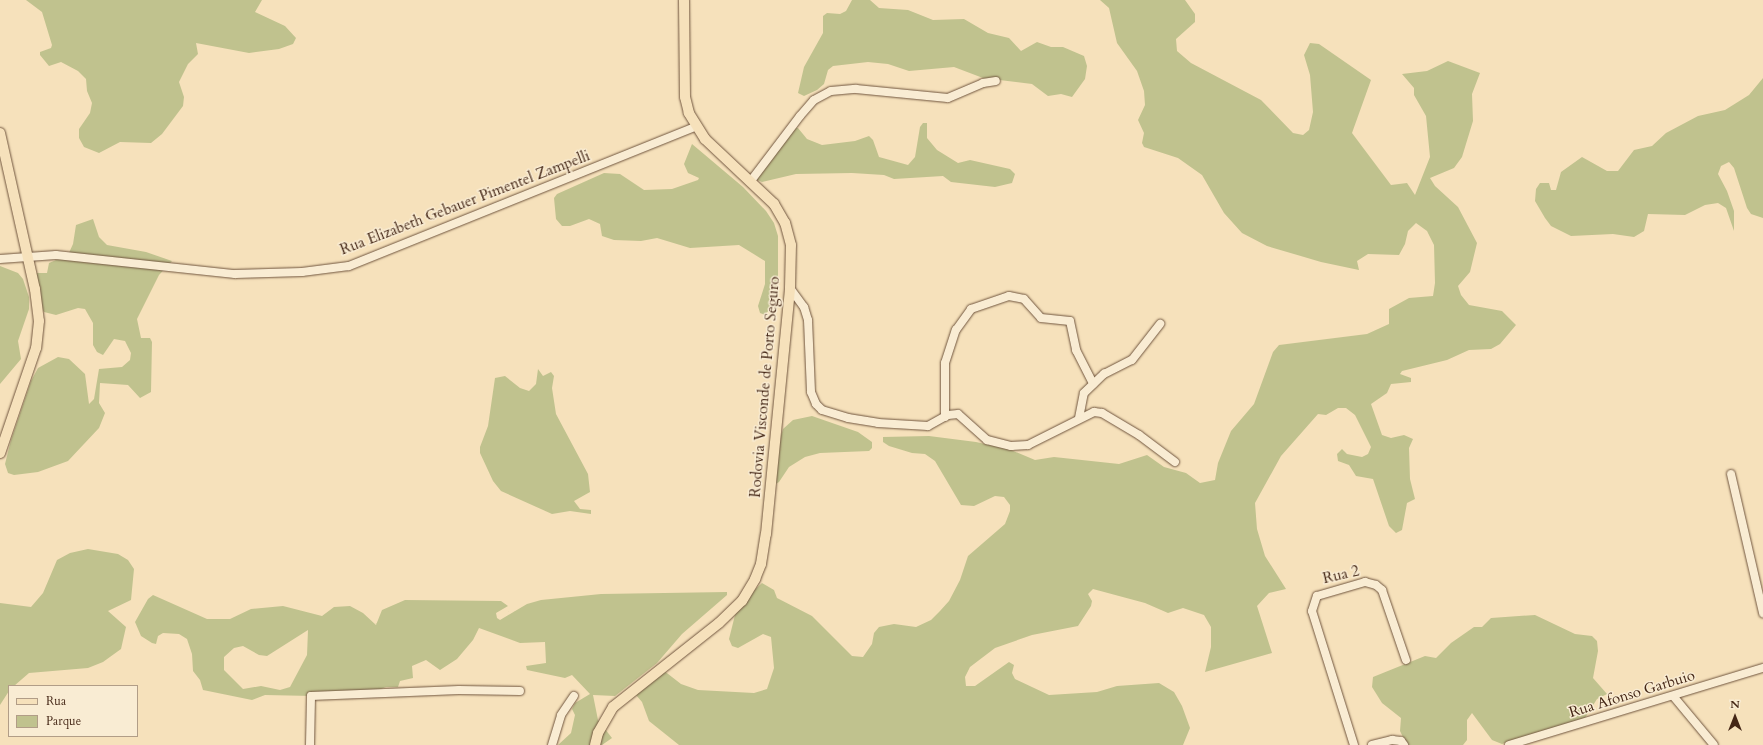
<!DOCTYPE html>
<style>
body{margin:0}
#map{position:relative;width:1763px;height:745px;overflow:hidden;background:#f6e1bb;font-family:Cardo,serif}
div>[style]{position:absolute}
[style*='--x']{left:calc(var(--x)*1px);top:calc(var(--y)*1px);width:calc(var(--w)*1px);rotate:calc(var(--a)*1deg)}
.green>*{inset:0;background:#c0c28e}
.roads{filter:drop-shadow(0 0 1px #70553e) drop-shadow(0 0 1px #70553e)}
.minor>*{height:8px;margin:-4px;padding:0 4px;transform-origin:4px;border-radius:4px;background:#f9ecd3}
.major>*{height:10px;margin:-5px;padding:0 5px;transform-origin:5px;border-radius:5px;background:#f6e1bb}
span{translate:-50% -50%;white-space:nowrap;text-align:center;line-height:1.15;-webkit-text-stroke:3px #f9ecd3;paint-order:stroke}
.street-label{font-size:15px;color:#442615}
.legend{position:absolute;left:8px;top:685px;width:130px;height:52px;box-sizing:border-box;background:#f9ecd3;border:1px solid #b19d87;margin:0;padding:5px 7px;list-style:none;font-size:12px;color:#442615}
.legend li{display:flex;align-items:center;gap:8px;height:20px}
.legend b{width:20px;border:1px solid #b19d87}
.north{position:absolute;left:1715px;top:697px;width:40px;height:40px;-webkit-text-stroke:3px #f9ecd3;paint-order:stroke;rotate:0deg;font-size:11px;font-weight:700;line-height:16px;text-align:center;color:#442615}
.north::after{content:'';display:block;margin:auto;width:14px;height:18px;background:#442615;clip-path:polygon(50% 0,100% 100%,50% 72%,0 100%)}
</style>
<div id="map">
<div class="green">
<i style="clip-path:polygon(26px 0,262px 0,255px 12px,285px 26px,296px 38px,293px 44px,279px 49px,249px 53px,196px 43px,198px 54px,188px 64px,179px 82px,184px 97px,183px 106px,162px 134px,151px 143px,120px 142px,99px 153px,84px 147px,79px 138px,79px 129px,90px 113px,92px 103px,87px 91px,86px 79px,78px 71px,61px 62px,49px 66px,40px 55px,40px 52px,51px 48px,52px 45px,42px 12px)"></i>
<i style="clip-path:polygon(852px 0,870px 0,879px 8px,908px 10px,933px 20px,964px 19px,988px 33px,1009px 38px,1021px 51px,1037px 42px,1051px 47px,1063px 47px,1084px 56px,1087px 66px,1085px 79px,1072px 97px,1061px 94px,1048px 96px,1032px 84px,983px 78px,954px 67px,909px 71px,888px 64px,868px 62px,833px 66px,828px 70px,824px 84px,817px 90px,804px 96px,798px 93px,804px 67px,823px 33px,823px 16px,827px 13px,840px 14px,846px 11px)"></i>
<i style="clip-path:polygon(1100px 0,1185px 0,1195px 14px,1195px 22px,1176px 39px,1177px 51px,1191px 63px,1261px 100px,1293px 133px,1303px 135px,1309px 130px,1313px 112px,1310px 75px,1304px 55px,1310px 43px,1319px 44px,1371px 80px,1352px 133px,1391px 185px,1407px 183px,1415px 195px,1430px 157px,1426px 116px,1414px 95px,1414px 88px,1402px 74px,1427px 71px,1448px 61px,1480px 73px,1472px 94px,1473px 121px,1462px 157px,1454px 168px,1430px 178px,1435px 186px,1458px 207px,1477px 243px,1470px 272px,1458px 286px,1461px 295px,1469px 305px,1502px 311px,1516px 325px,1500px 344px,1491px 349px,1469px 350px,1447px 360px,1402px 371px,1400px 374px,1411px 378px,1411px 382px,1391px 384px,1387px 393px,1371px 404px,1382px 435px,1391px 438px,1404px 435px,1413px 439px,1409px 448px,1410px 479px,1415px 499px,1407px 503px,1402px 530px,1396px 533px,1389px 526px,1373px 479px,1356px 476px,1349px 465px,1338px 461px,1337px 454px,1342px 449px,1347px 454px,1362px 457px,1368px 454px,1371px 447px,1355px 415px,1346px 408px,1338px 408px,1326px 415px,1318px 414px,1281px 456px,1255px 503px,1257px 529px,1265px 556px,1286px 589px,1269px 593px,1257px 606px,1272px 653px,1205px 672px,1211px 647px,1211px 627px,1204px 615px,1183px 608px,1168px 613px,1145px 603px,1093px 589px,1088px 594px,1092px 601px,1091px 606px,1078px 626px,1032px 635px,995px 648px,970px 667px,965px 677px,966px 686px,975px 686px,1009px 662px,1014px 665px,1012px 673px,1015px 679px,1049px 695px,1097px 692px,1117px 686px,1159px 683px,1174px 692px,1182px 706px,1190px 728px,1183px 745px,679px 745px,649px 721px,642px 702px,636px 695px,663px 670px,681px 684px,698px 690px,754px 693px,767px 689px,774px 668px,771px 637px,763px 634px,738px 648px,732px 646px,729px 639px,735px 615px,749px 595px,762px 583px,774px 590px,777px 598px,812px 616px,852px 656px,863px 657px,872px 644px,874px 633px,879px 627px,894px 624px,916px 627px,931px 620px,940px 611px,949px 601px,960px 580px,968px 556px,1005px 524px,1010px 511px,1010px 505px,1004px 497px,995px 496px,974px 506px,961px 505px,935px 461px,925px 454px,912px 453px,889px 446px,883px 442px,883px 437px,929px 436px,976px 442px,1011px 450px,1035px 460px,1054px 457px,1119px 464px,1147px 455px,1164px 467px,1186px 473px,1200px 483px,1215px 480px,1218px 463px,1231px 431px,1254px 404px,1273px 352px,1279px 345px,1367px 334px,1389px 324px,1389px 309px,1409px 298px,1433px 296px,1435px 283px,1434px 245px,1427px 231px,1416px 223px,1408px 231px,1405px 244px,1399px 255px,1368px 254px,1357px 261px,1359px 270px,1321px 262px,1267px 246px,1242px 233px,1224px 213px,1202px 175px,1178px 158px,1144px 147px,1142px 143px,1144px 133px,1138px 120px,1145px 105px,1144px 91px,1137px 71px,1117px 43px,1109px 8px)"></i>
<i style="clip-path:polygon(1763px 78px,1763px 218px,1751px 214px,1747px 208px,1734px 168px,1729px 162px,1721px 166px,1718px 174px,1727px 191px,1734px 211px,1734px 231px,1726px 208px,1718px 203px,1705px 205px,1685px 215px,1648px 214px,1644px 231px,1634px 237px,1613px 234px,1571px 236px,1551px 226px,1545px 218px,1535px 201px,1536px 189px,1540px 183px,1549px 183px,1551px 190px,1556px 190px,1561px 172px,1582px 157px,1607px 171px,1618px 171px,1634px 150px,1652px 146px,1666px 133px,1698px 116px,1725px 110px,1749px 95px)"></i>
<i style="clip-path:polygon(923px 123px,927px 123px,927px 138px,937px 150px,958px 163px,970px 160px,1010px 169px,1015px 174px,1012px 183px,995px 187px,951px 182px,943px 176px,894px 179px,884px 175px,852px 173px,796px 174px,762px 182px,756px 179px,757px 168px,768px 151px,792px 128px,798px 128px,807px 139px,822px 145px,855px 141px,869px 136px,873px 140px,879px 157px,908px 165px,915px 157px,920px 127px)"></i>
<i style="clip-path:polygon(692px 144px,743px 187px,766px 211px,774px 223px,778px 236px,778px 281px,772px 306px,765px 315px,760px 313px,758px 306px,765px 284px,765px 261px,739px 245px,690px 248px,657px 238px,641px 241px,614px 240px,602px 236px,600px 224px,589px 219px,570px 226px,562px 226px,556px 219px,554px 198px,557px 194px,604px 173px,620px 174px,644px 190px,672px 189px,698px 180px,699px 178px,688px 173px,684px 164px)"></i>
<i style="clip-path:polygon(93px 219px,99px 237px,107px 245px,146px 252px,172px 261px,159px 275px,137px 319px,141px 338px,150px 338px,152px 342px,151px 392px,140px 398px,128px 385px,100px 383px,99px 403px,105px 413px,99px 428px,68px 461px,38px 472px,14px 475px,8px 473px,5px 464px,11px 440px,31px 381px,38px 368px,58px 357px,69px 359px,85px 374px,89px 404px,94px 399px,99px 369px,122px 367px,130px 360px,131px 353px,125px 341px,114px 339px,103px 355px,97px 352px,93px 345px,93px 323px,85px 309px,78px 308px,56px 315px,44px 312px,38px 303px,35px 273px,47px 273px,49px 263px,68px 255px,73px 244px,76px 225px)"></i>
<i style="clip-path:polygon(0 266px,18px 273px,23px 279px,29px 297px,29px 309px,18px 341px,21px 359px,0 384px)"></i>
<i style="clip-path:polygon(538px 369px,543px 376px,551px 372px,554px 376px,552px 388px,556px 414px,588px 474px,590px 492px,574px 501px,580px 509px,591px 510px,591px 514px,570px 511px,552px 514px,501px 491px,493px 481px,480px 453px,480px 447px,488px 426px,495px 378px,505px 376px,520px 388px,529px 391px,536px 384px)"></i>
<i style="clip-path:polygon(812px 416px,858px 432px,872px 442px,872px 448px,869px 451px,820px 453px,805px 457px,789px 467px,779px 482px,772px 486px,771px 467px,783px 429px,793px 420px)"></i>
<i style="clip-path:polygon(88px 549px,118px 554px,128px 560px,134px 569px,131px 600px,108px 611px,126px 627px,121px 649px,103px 662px,88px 668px,29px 673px,14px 686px,9px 686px,9px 691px,0 705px,0 603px,31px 607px,43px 593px,57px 560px,70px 553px)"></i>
<i style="clip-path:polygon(evenodd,727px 592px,727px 595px,682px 634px,657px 663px,615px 696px,593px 695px,598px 720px,612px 738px,602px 745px,558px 745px,571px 733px,575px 715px,572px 709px,575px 703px,590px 694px,572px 675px,565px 678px,527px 670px,526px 666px,546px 663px,545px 642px,520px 643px,479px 628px,473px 640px,457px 659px,440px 670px,426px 660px,412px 666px,413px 678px,400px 681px,398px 687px,386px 687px,360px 697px,265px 695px,252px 700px,203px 690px,200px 680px,193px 671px,192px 654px,187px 639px,179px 634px,163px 633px,158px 636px,156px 644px,152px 643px,141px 636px,135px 622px,148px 599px,153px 595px,207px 619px,230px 619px,251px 609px,283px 606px,322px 616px,334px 607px,350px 606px,363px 613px,376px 625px,382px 610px,405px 600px,501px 601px,508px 606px,496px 613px,497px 618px,500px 620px,527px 604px,541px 600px,601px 594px,727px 592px,308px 630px,307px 655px,290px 687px,280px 690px,261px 686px,243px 689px,224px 670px,224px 657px,234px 648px,243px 646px,259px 655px,267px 656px,308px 630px)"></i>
<i style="clip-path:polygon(1535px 615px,1575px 634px,1592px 636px,1597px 641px,1598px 651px,1593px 678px,1607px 694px,1597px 699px,1585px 718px,1502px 744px,1492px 740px,1472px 713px,1467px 720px,1467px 740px,1463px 745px,1407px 745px,1400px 731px,1401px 718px,1382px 703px,1372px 687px,1373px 677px,1425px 656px,1436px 658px,1451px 643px,1474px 627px,1482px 627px,1491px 618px)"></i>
</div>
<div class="roads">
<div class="minor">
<i style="--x:750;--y:182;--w:83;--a:-52.9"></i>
<i style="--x:800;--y:116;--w:21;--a:-49"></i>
<i style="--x:814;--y:100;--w:19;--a:-28"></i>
<i style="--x:831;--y:91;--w:25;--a:-5"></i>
<i style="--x:856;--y:89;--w:92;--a:5.6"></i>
<i style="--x:948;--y:98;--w:38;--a:-23"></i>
<i style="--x:983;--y:83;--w:13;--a:-9"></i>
<i style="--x:0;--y:259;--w:56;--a:-4.1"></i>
<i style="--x:56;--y:255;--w:180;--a:6.1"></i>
<i style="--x:235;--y:274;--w:67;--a:-1.7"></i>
<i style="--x:302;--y:272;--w:47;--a:-7.3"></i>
<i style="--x:349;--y:266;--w:373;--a:-21.9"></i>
<i style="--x:790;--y:288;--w:24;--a:54"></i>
<i style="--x:804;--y:307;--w:14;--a:73"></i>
<i style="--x:808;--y:320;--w:72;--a:87.6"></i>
<i style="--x:811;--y:392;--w:13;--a:67"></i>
<i style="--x:816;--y:404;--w:8;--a:45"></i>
<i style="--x:822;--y:410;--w:27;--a:17"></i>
<i style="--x:848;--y:418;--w:30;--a:9"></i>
<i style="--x:878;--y:423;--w:50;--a:3.4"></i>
<i style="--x:928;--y:426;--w:23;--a:-29"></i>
<i style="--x:948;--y:415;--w:10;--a:-6"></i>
<i style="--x:958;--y:414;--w:39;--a:42"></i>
<i style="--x:987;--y:440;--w:25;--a:14"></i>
<i style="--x:1011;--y:446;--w:17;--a:-3"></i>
<i style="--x:1028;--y:445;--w:74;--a:-26.6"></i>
<i style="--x:1094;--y:412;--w:8;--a:7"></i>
<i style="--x:1102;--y:413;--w:43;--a:30.7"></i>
<i style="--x:1139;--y:435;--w:45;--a:36.9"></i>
<i style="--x:945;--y:417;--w:54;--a:-90"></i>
<i style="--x:945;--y:363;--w:35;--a:-72"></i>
<i style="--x:956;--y:330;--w:26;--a:-54"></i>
<i style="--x:971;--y:309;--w:40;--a:-18.9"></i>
<i style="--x:1009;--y:296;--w:15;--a:11"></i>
<i style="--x:1024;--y:299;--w:25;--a:48"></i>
<i style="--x:1041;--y:318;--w:29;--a:6"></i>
<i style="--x:1070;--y:321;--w:30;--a:78"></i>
<i style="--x:1076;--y:350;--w:38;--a:63"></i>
<i style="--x:1079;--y:418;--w:25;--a:-79"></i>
<i style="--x:1084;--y:393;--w:28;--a:-44"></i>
<i style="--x:1104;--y:374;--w:31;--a:-27"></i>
<i style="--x:1132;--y:360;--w:46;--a:-52.1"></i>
<i style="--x:1731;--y:474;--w:143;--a:77"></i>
<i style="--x:1674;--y:697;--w:62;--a:50.2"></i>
<i style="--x:310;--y:745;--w:49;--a:-88.8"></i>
<i style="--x:311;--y:696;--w:148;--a:-2.3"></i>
<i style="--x:459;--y:690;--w:61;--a:0.9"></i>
<i style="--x:552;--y:745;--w:31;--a:-73"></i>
<i style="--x:561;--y:715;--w:23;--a:-56"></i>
<i style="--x:1354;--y:745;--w:140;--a:-107.4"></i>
<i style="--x:1312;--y:611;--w:16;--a:-72"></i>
<i style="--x:1317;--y:596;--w:50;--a:-16.3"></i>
<i style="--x:1365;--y:582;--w:11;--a:15"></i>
<i style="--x:1376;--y:585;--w:8;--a:40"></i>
<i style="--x:1382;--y:590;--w:74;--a:71.1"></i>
<i style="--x:1372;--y:745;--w:21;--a:-14"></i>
<i style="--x:1392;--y:740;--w:9;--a:6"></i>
<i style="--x:1401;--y:741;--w:5;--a:53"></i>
<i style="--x:1509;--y:745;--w:265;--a:-16.9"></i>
</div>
<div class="major">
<i style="--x:0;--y:133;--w:160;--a:77.4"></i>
<i style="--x:35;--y:289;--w:32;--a:83"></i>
<i style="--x:39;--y:321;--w:27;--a:96"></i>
<i style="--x:36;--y:348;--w:111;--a:108.9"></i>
<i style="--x:595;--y:745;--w:12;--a:-76"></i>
<i style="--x:598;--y:733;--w:30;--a:-60"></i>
<i style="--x:613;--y:707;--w:135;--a:-38.4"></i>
<i style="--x:719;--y:623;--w:32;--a:-44"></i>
<i style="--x:742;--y:601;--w:26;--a:-59"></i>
<i style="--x:755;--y:579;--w:16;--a:-68"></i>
<i style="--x:761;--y:564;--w:30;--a:-81"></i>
<i style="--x:766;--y:534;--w:247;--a:-84.4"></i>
<i style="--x:790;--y:288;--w:43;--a:-88.7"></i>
<i style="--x:791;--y:245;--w:23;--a:-105"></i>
<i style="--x:785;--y:223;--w:22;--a:-120"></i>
<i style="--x:774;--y:204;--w:95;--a:-136.7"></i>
<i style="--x:705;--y:139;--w:31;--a:-122"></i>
<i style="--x:689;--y:113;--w:16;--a:-104"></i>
<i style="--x:685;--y:97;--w:97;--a:-90.6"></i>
</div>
</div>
<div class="street-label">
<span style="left:465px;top:203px;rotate:-21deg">Rua Elizabeth Gebauer Pimentel Zampelli</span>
<span style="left:765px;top:387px;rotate:-85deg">Rodovia Visconde de Porto Seguro</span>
<span style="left:1341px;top:575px;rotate:-13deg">Rua 2</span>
<span style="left:1632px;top:694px;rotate:-17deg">Rua Afonso Garbuio</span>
</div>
<ul class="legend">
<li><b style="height:5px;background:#f6e1bb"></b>Rua</li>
<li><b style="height:11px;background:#c0c28e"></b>Parque</li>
</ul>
<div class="north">N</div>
</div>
